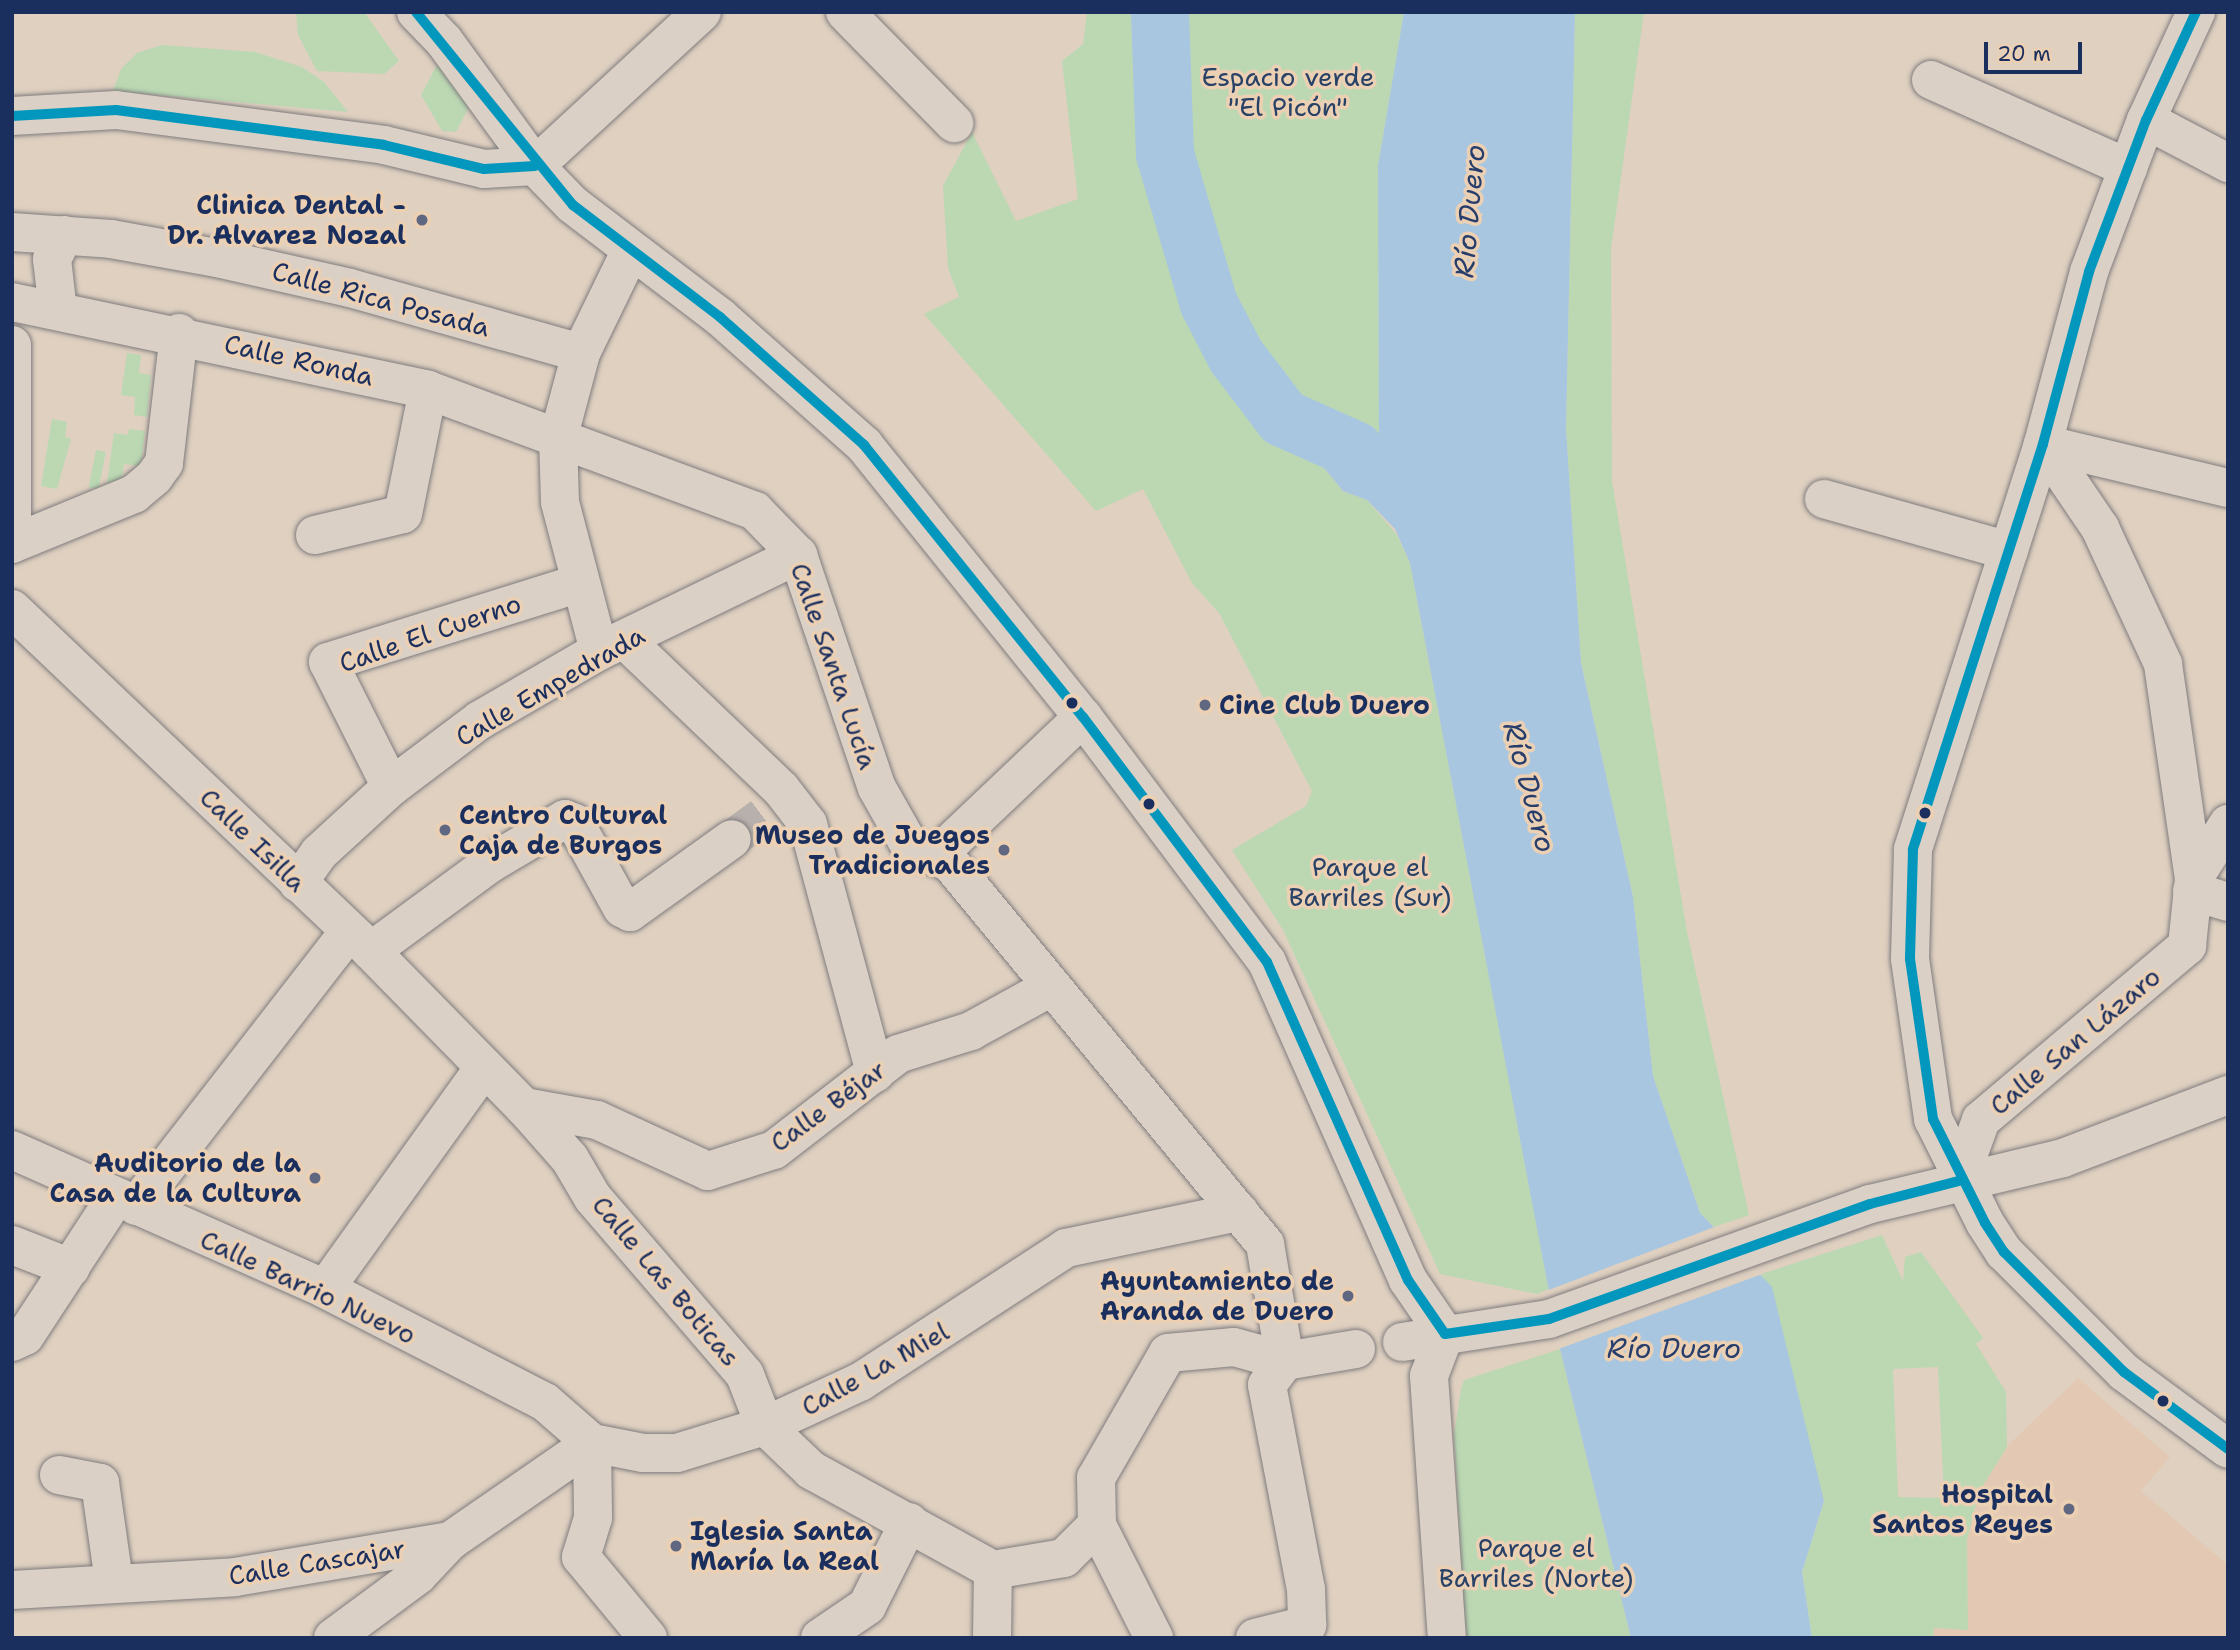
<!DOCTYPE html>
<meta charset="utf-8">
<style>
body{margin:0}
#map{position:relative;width:2240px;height:1650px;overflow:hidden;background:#dfd0c0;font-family:"Shantell Sans",sans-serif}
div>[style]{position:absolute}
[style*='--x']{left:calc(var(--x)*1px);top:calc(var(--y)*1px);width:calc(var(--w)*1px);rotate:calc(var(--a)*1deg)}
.built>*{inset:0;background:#e3c9b3}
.green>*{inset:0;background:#bbd8b3;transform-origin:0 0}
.water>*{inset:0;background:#a8c6e0}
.pier>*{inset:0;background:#dfd0c0}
.river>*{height:58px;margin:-29px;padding:0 29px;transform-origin:29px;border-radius:29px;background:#a8c6e0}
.minor-tunnel>*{height:38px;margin-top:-19px;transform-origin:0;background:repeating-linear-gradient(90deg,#b8b0ac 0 38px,transparent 0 57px)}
.roads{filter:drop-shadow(0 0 2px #7f7c7e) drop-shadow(0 0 2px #7f7c7e)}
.minor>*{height:38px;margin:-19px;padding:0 19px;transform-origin:19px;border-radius:19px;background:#dad0c5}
.bus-1>*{height:10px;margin:-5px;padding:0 5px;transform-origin:5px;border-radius:5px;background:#0497bd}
.dots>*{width:19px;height:19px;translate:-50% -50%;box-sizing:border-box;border:4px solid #ecd0b3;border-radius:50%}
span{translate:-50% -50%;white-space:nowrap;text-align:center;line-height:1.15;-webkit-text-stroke:7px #ecd0b3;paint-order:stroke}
.park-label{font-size:26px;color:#284166}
.poi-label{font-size:26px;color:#1b2f5e;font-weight:700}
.right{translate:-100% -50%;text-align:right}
.left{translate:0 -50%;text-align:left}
.street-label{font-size:26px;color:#1b2f5e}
.water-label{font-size:28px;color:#273e6c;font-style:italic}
.frame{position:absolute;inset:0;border:14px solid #1b2f5e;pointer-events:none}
.scale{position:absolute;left:1984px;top:42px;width:98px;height:32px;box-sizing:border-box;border:4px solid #1b2f5e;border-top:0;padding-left:9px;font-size:21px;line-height:24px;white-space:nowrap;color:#1b2f5e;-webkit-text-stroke:5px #ecd0b3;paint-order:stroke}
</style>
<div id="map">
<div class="built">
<i style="clip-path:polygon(2078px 1378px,2170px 1457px,2141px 1491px,2228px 1565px,2228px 1638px,1933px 1638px,1934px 1628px,1968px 1630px,1967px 1540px,1979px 1492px,1997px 1456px)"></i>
</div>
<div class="green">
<i style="clip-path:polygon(296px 12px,364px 12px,399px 61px,384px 74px,317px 71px,298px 35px)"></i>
<i style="clip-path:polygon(1087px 12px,1404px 12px,1378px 166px,1379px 458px,1298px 414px,1283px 419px,1343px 491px,1367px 500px,1397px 535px,1410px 563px,1549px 1289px,1537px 1294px,1440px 1274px,1283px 930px,1232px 850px,1306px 806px,1312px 791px,1219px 613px,1192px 583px,1143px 489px,1096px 511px,924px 314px,959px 297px,948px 268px,943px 186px,972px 132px,1016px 221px,1078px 199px,1062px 61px,1083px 44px)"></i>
<i style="clip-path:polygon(1575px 12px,1644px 12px,1611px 249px,1612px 481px,1687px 932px,1749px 1215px,1714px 1227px,1700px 1213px,1653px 1076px,1633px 897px,1581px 663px,1566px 428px)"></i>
<i style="clip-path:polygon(162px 45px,255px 52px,302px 67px,324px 82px,348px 112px,113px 91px,121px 69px,137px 53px)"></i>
<i style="clip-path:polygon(441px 57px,469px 107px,456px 132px,442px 131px,421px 95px)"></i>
<i style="clip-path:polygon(127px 353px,141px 355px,139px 373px,151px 375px,147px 417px,134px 415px,135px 397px,121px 395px)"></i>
<i style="clip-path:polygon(52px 419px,67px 422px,65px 437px,71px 439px,57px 489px,41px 486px)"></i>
<i style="clip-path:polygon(129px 429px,145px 431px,141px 466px,124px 464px,121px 485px,107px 483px,114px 433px,128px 435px)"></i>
<i style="left:96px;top:450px;width:10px;height:38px;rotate:11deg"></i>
<i style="clip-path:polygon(evenodd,1882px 1235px,1903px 1281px,1905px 1257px,1921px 1252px,1983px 1338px,1976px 1344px,2006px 1392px,2007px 1447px,1979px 1492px,1967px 1540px,1968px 1630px,1934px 1628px,1933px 1638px,1812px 1638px,1802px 1572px,1824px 1501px,1761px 1274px,1882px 1235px,1938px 1367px,1944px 1498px,1898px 1497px,1893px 1369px,1938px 1367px)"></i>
<i style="clip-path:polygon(1560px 1349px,1631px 1638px,1465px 1638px,1454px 1435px,1461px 1389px,1464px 1380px)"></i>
</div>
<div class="water">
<i style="clip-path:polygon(1404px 12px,1575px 12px,1566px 428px,1581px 663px,1633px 897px,1653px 1076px,1700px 1213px,1772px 1287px,1824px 1501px,1802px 1572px,1812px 1638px,1631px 1638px,1560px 1349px,1410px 563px,1395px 529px,1367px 500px,1343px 491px,1283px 418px,1298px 414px,1379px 457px,1378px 166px)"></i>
</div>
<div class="pier">
<i style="clip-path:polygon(1717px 1226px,1765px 1273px,1556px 1350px,1546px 1291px)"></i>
</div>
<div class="river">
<i style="--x:1160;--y:12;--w:142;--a:88"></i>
<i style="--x:1165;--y:154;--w:156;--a:73.7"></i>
<i style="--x:1209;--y:304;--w:59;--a:62.6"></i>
<i style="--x:1236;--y:356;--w:78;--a:52.8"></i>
<i style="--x:1283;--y:418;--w:79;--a:24"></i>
</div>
<div class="minor-tunnel">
<i style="--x:732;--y:839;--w:59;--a:-36.7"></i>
</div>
<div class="roads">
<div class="minor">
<i style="--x:416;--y:12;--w:40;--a:46"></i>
<i style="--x:444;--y:41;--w:155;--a:53.9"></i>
<i style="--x:535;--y:166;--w:54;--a:45.7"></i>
<i style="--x:573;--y:205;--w:185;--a:37.3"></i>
<i style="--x:720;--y:317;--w:193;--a:41.6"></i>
<i style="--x:864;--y:445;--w:349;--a:51.2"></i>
<i style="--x:1083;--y:717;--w:306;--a:53.1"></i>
<i style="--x:1267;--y:962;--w:348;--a:66.1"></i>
<i style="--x:1408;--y:1280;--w:65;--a:55.6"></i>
<i style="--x:845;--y:12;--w:156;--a:45.5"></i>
<i style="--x:2196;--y:12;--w:119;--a:114.8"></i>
<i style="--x:2146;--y:120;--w:162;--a:110.6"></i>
<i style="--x:2089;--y:272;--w:178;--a:105"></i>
<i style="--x:2043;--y:444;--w:426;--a:107.8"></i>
<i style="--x:1913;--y:850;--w:109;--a:91.6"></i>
<i style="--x:1910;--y:959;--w:162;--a:81.8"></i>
<i style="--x:1933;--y:1119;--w:116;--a:63.4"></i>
<i style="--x:1985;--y:1223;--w:35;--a:57"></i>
<i style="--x:2004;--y:1252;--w:170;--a:45"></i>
<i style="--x:2124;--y:1372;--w:129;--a:36.5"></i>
<i style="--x:1931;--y:80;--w:216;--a:24.1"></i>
<i style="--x:12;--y:116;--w:104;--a:-3.3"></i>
<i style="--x:116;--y:110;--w:270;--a:7.4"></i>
<i style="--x:384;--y:145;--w:103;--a:13.5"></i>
<i style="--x:484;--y:169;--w:51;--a:-3.4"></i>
<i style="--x:2146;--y:120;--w:93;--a:27.7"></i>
<i style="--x:535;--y:166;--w:227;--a:-42.7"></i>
<i style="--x:12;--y:232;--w:99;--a:4"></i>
<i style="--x:111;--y:239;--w:108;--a:10.2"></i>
<i style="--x:217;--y:258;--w:136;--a:12.7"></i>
<i style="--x:350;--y:288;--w:240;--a:15.7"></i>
<i style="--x:12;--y:302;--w:425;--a:11.9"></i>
<i style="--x:428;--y:390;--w:349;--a:20.3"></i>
<i style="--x:755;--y:511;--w:62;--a:45.7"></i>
<i style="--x:798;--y:555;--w:246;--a:71.3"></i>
<i style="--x:877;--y:788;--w:69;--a:60.5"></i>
<i style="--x:911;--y:848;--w:40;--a:20.2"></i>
<i style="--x:58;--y:311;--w:52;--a:-96.6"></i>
<i style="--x:52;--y:259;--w:27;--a:-63"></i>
<i style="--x:12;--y:345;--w:199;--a:90"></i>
<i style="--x:12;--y:544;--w:132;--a:-22.3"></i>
<i style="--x:134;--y:494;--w:26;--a:-40"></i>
<i style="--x:154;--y:477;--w:17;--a:-54"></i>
<i style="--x:164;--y:463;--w:131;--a:-83.4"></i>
<i style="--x:2043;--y:444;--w:102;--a:55.8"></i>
<i style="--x:2100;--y:528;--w:150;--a:65.1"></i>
<i style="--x:2163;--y:664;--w:216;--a:81.8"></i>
<i style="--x:2043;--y:444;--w:190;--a:13.4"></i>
<i style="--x:1824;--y:499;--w:192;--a:15.7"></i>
<i style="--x:315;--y:535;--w:90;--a:-13.4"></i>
<i style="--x:403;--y:514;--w:126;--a:-78.6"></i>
<i style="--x:12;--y:609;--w:496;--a:43.6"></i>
<i style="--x:371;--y:951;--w:219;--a:45.6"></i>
<i style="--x:524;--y:1107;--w:69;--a:48.5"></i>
<i style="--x:570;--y:1159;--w:45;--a:59.5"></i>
<i style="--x:593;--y:1198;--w:233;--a:49.3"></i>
<i style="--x:745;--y:1375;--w:55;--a:68.6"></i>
<i style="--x:765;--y:1426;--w:64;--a:43.7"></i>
<i style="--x:811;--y:1470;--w:208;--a:28.8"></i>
<i style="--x:993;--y:1570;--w:72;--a:-9.6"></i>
<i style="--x:1064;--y:1558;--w:47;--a:-45"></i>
<i style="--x:1097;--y:1525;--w:47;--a:-91.2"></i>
<i style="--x:1096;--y:1478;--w:144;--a:-60.1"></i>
<i style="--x:1168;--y:1353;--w:66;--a:-5.2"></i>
<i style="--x:1234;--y:1347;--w:53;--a:15.4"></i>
<i style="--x:1285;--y:1361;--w:72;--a:-9.6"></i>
<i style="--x:625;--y:640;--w:216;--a:43.7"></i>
<i style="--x:781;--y:789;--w:44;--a:52.4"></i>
<i style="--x:808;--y:824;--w:258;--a:74.9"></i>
<i style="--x:599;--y:651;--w:154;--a:-104.7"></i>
<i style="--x:560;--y:502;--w:63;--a:-91.8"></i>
<i style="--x:558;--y:439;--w:89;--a:-75"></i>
<i style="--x:581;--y:353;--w:112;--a:-64.1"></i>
<i style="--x:1083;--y:717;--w:183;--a:136.5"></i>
<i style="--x:950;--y:843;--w:16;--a:105"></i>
<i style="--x:946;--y:858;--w:501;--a:50.43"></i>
<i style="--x:1265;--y:1244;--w:119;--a:80.3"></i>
<i style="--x:391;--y:787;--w:140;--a:-116.7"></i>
<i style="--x:328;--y:662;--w:264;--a:-17.4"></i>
<i style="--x:298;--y:883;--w:37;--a:-55"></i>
<i style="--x:319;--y:853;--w:98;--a:-42.5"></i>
<i style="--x:391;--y:787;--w:111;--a:-37"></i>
<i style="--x:480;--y:720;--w:138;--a:-30.1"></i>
<i style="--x:599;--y:651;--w:221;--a:-25.8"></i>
<i style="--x:2192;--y:891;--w:38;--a:17"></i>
<i style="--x:371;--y:951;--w:149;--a:-36.3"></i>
<i style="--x:491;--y:863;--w:86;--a:-30.7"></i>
<i style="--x:565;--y:819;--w:11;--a:22"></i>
<i style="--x:575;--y:823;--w:97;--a:61.1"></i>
<i style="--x:622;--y:908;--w:9;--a:27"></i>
<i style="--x:630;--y:912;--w:125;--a:-35.6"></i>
<i style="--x:524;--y:1107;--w:74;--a:10.1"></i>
<i style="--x:597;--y:1120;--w:122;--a:24.7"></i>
<i style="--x:708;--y:1171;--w:69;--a:-17.7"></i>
<i style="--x:774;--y:1150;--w:157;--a:-37.7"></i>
<i style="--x:898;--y:1054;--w:77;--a:-17.5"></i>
<i style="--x:971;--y:1031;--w:91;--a:-28.8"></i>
<i style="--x:12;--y:1150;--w:342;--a:23.9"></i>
<i style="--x:325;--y:1289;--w:247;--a:27.2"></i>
<i style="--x:545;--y:1402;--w:62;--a:41.1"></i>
<i style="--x:592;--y:1443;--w:52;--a:11.1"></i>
<i style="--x:643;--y:1453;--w:34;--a:0"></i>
<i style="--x:677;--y:1453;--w:92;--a:-17.1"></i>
<i style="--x:765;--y:1426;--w:105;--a:-24.9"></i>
<i style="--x:860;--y:1382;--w:246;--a:-33"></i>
<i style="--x:1066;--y:1248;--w:177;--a:-11.8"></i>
<i style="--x:1959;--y:1181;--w:65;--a:-70.2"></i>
<i style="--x:1981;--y:1120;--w:270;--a:-40.2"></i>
<i style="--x:2187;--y:946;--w:68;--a:-84.1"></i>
<i style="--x:2194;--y:878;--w:64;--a:-57.8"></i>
<i style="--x:136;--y:1206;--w:348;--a:-52.2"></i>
<i style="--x:12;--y:1245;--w:63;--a:21.3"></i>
<i style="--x:325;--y:1289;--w:271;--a:-54.3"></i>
<i style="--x:1445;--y:1334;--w:45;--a:110.9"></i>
<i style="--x:1429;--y:1376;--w:263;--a:86.1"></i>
<i style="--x:12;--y:1342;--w:14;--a:-25"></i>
<i style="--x:25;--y:1336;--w:166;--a:-56.8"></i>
<i style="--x:1402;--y:1342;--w:149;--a:-8.9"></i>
<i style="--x:1549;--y:1319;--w:341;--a:-19.7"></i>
<i style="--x:1870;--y:1204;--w:198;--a:-13.4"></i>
<i style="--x:2063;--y:1158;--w:177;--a:-20.9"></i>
<i style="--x:1285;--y:1361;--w:30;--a:127"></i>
<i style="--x:1267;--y:1385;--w:208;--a:79.2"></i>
<i style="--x:1306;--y:1589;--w:36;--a:88"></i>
<i style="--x:592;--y:1443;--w:75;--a:89.2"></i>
<i style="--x:593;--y:1518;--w:41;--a:107.1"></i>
<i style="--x:581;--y:1557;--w:105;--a:50.4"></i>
<i style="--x:59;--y:1475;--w:42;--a:11"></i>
<i style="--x:100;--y:1483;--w:99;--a:81.9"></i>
<i style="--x:1097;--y:1525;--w:127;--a:63.2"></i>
<i style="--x:12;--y:1590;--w:223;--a:-3.3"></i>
<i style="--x:235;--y:1577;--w:218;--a:-9.5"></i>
<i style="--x:450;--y:1541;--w:173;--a:-34.6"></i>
<i style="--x:333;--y:1638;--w:106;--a:-36.5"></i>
<i style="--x:418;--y:1575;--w:47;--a:-46.7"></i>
<i style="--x:820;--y:1638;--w:57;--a:-34.2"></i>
<i style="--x:867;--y:1606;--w:94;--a:-63.4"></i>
<i style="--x:992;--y:1638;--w:68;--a:-89.2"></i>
<i style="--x:1255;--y:1638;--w:54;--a:-14"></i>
</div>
</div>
<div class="bus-1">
<i style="--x:416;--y:12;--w:249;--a:50.9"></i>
<i style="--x:573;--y:205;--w:185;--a:37.3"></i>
<i style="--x:720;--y:317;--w:193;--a:41.6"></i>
<i style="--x:864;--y:445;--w:349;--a:51.2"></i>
<i style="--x:1083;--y:717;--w:306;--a:53.1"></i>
<i style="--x:1267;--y:962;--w:348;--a:66.1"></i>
<i style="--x:1408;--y:1280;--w:65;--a:55.6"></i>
<i style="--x:1445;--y:1334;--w:105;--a:-8.2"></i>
<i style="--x:1549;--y:1319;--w:341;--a:-19.7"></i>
<i style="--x:1870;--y:1204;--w:92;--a:-14.5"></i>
<i style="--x:2196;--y:12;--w:119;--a:114.8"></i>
<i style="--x:2146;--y:120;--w:162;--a:110.6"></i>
<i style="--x:2089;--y:272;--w:178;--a:105"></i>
<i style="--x:2043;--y:444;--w:426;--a:107.8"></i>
<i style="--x:1913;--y:850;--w:109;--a:91.6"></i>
<i style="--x:1910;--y:959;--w:162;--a:81.8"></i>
<i style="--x:1933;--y:1119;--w:116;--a:63.4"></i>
<i style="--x:1985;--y:1223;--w:35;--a:57"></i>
<i style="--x:2004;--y:1252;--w:170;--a:45"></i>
<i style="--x:2124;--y:1372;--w:129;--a:36.5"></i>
<i style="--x:12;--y:116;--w:104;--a:-3.3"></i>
<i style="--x:116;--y:110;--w:270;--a:7.4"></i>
<i style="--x:384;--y:145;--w:103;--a:13.5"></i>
<i style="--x:484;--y:169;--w:51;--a:-3.4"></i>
</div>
<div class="dots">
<i style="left:422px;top:220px;background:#606780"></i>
<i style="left:1072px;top:703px;background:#1b2f5e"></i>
<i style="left:1205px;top:705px;background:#606780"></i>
<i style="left:1149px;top:804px;background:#1b2f5e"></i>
<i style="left:1925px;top:813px;background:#1b2f5e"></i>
<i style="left:445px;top:830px;background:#606780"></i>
<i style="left:1004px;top:850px;background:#606780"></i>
<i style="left:315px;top:1178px;background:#606780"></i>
<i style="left:1348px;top:1296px;background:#606780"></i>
<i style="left:2163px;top:1401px;background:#1b2f5e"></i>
<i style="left:2069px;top:1509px;background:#606780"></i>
<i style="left:676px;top:1546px;background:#606780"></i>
</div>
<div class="park-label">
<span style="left:1288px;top:92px">Espacio verde<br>"El Picón"</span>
<span style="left:1370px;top:882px">Parque el<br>Barriles (Sur)</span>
<span style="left:1536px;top:1563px">Parque el<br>Barriles (Norte)</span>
</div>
<div class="poi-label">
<span class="right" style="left:406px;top:220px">Clinica Dental -<br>Dr. Alvarez Nozal</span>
<span class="left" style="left:1219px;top:705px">Cine Club Duero</span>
<span class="left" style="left:459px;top:830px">Centro Cultural<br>Caja de Burgos</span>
<span class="right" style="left:990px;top:850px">Museo de Juegos<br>Tradicionales</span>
<span class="right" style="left:301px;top:1178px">Auditorio de la<br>Casa de la Cultura</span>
<span class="right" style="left:1334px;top:1296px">Ayuntamiento de<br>Aranda de Duero</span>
<span class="right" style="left:2053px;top:1509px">Hospital<br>Santos Reyes</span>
<span class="left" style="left:690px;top:1546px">Iglesia Santa<br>María la Real</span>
</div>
<div class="street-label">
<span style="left:381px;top:299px;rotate:15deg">Calle Rica Posada</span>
<span style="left:299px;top:360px;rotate:13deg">Calle Ronda</span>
<span style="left:430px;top:633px;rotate:-19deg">Calle El Cuerno</span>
<span style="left:834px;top:666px;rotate:71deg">Calle Santa Lucía</span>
<span style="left:550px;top:686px;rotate:-30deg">Calle Empedrada</span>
<span style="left:253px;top:840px;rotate:44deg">Calle Isilla</span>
<span style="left:2075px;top:1041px;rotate:-40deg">Calle San Lázaro</span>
<span style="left:828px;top:1106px;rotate:-36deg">Calle Béjar</span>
<span style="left:666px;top:1281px;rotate:50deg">Calle Las Boticas</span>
<span style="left:308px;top:1287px;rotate:25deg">Calle Barrio Nuevo</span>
<span style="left:875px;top:1369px;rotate:-29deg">Calle La Miel</span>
<span style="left:317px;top:1562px;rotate:-9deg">Calle Cascajar</span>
</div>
<div class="water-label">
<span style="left:1469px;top:211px;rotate:-85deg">Río Duero</span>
<span style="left:1530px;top:787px;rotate:75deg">Río Duero</span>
<span style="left:1674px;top:1348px">Río Duero</span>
</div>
<div class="frame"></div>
<div class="scale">20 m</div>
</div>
